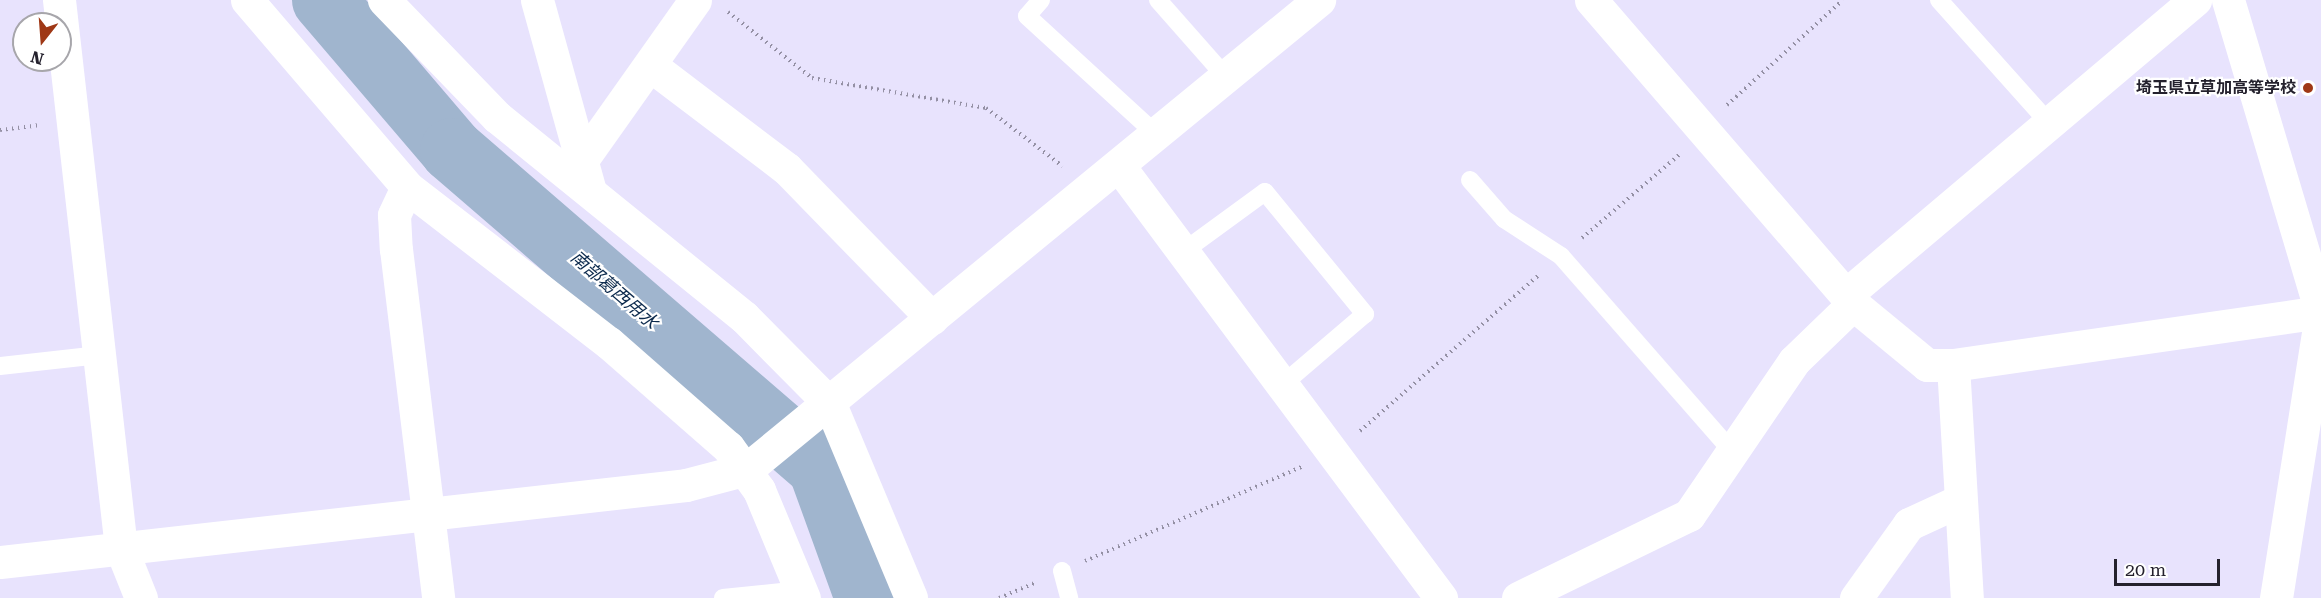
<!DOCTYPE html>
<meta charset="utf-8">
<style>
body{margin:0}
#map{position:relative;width:2321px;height:598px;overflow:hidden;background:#e8e3fd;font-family:"Roboto Serif","Noto Sans JP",serif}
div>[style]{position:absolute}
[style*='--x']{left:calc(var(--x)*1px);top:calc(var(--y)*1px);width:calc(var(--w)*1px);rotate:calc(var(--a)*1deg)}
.river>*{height:64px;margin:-32px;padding:0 32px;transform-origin:32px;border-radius:32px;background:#a0b5ce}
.path>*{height:4px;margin-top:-2px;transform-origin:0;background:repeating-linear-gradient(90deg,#9490a4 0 1.5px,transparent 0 6px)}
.service>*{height:18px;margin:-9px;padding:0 9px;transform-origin:9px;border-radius:9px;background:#fff}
.minor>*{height:33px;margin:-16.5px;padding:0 16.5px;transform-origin:16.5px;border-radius:16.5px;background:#fff}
.tertiary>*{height:33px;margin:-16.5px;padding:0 16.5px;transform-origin:16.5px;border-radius:16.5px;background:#fff}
.dots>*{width:16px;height:16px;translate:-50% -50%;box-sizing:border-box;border:3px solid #fff;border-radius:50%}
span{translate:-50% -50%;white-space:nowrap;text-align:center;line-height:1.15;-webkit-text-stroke:4.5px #fff;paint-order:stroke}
.poi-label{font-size:16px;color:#24212d;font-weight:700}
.right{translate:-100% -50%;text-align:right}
.water-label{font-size:18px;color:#0c2a4d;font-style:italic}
.north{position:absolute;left:12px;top:12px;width:60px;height:60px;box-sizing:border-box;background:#fff;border:2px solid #a7a6ab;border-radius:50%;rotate:197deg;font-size:16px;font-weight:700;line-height:24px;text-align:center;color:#24212d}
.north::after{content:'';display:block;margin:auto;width:21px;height:27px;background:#9f3816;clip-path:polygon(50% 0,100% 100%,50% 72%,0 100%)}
.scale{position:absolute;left:2114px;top:559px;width:106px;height:27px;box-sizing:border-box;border:3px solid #24212d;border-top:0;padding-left:8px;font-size:18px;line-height:21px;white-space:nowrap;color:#24212d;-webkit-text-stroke:4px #fff;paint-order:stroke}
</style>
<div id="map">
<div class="river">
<i style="--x:324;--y:0;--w:197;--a:49.5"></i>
<i style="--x:452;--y:150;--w:486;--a:40.8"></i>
<i style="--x:820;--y:468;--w:138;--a:70.1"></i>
</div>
<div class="path">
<i style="--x:728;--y:12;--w:107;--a:38.2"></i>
<i style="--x:812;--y:78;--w:177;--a:9.8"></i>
<i style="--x:986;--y:108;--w:96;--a:37.3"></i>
<i style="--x:1727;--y:105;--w:156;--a:-42.2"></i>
<i style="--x:0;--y:130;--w:39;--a:-7"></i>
<i style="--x:1582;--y:238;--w:128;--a:-40.6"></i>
<i style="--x:1360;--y:431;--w:239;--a:-41.1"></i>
<i style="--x:1085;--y:561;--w:236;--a:-23.5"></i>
<i style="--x:999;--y:598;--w:41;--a:-22.8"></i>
</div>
<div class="service">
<i style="--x:1041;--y:0;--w:21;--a:131"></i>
<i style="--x:1027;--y:16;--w:175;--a:42.5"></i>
<i style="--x:1158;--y:0;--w:103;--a:48.6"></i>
<i style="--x:1939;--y:0;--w:166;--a:48.2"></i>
<i style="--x:1470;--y:180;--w:52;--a:48.9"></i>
<i style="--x:1504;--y:219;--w:68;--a:33"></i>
<i style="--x:1561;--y:256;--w:259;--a:48.8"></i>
<i style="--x:1184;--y:251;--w:100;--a:-36.1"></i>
<i style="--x:1265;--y:192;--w:158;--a:50.7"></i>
<i style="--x:1365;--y:314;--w:109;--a:139.5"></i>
<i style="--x:0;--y:366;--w:100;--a:-6.3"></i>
<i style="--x:1062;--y:571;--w:28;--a:75"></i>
<i style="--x:723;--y:598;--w:78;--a:-5.9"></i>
</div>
<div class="minor">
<i style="--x:384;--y:0;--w:163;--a:46"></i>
<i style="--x:497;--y:117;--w:318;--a:39"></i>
<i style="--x:744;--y:317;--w:122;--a:45.3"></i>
<i style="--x:830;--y:404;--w:210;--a:67.3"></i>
<i style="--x:537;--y:0;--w:194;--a:74.5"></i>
<i style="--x:1591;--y:0;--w:401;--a:49.2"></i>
<i style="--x:1853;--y:304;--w:96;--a:39.5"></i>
<i style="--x:1927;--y:365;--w:26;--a:0"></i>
<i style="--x:1953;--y:365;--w:233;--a:86.6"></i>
<i style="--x:650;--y:65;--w:172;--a:37.2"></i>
<i style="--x:787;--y:169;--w:208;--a:45.8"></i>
<i style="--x:584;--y:157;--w:192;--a:-54.7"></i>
<i style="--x:1119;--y:166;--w:539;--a:53.3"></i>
<i style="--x:407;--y:187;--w:31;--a:115"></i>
<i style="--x:394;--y:215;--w:34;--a:87"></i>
<i style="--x:396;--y:249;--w:352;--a:83.1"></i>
<i style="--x:1847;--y:294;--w:456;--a:-40.2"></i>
<i style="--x:1953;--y:365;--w:372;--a:-8.2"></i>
<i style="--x:0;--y:562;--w:690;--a:-6.4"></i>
<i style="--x:686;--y:485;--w:63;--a:-14.7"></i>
<i style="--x:1518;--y:598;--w:190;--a:-25.9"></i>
<i style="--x:1689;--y:515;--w:186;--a:-55.7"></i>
<i style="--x:1794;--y:361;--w:82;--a:-44"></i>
<i style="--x:1856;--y:598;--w:91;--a:-54.4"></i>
<i style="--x:1909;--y:524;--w:55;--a:-24.7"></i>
</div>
<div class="tertiary">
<i style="--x:59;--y:0;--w:551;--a:83.55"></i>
<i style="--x:121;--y:548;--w:54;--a:68.2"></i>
<i style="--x:247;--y:0;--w:246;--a:49.4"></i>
<i style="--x:407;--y:187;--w:255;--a:37.7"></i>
<i style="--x:609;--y:343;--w:158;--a:41.2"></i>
<i style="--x:728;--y:447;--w:53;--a:54.2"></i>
<i style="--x:759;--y:490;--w:117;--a:67.4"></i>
<i style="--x:2228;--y:0;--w:326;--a:73.4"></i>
<i style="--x:747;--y:469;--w:740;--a:-39.35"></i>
<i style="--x:2276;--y:598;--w:289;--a:-81"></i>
</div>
<div class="dots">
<i style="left:2308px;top:88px;background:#9f3816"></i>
</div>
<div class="poi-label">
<span class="right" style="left:2296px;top:88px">埼玉県立草加高等学校</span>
</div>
<div class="water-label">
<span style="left:614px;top:290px;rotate:41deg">南部葛西用水</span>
</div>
<div class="north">N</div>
<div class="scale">20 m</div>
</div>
